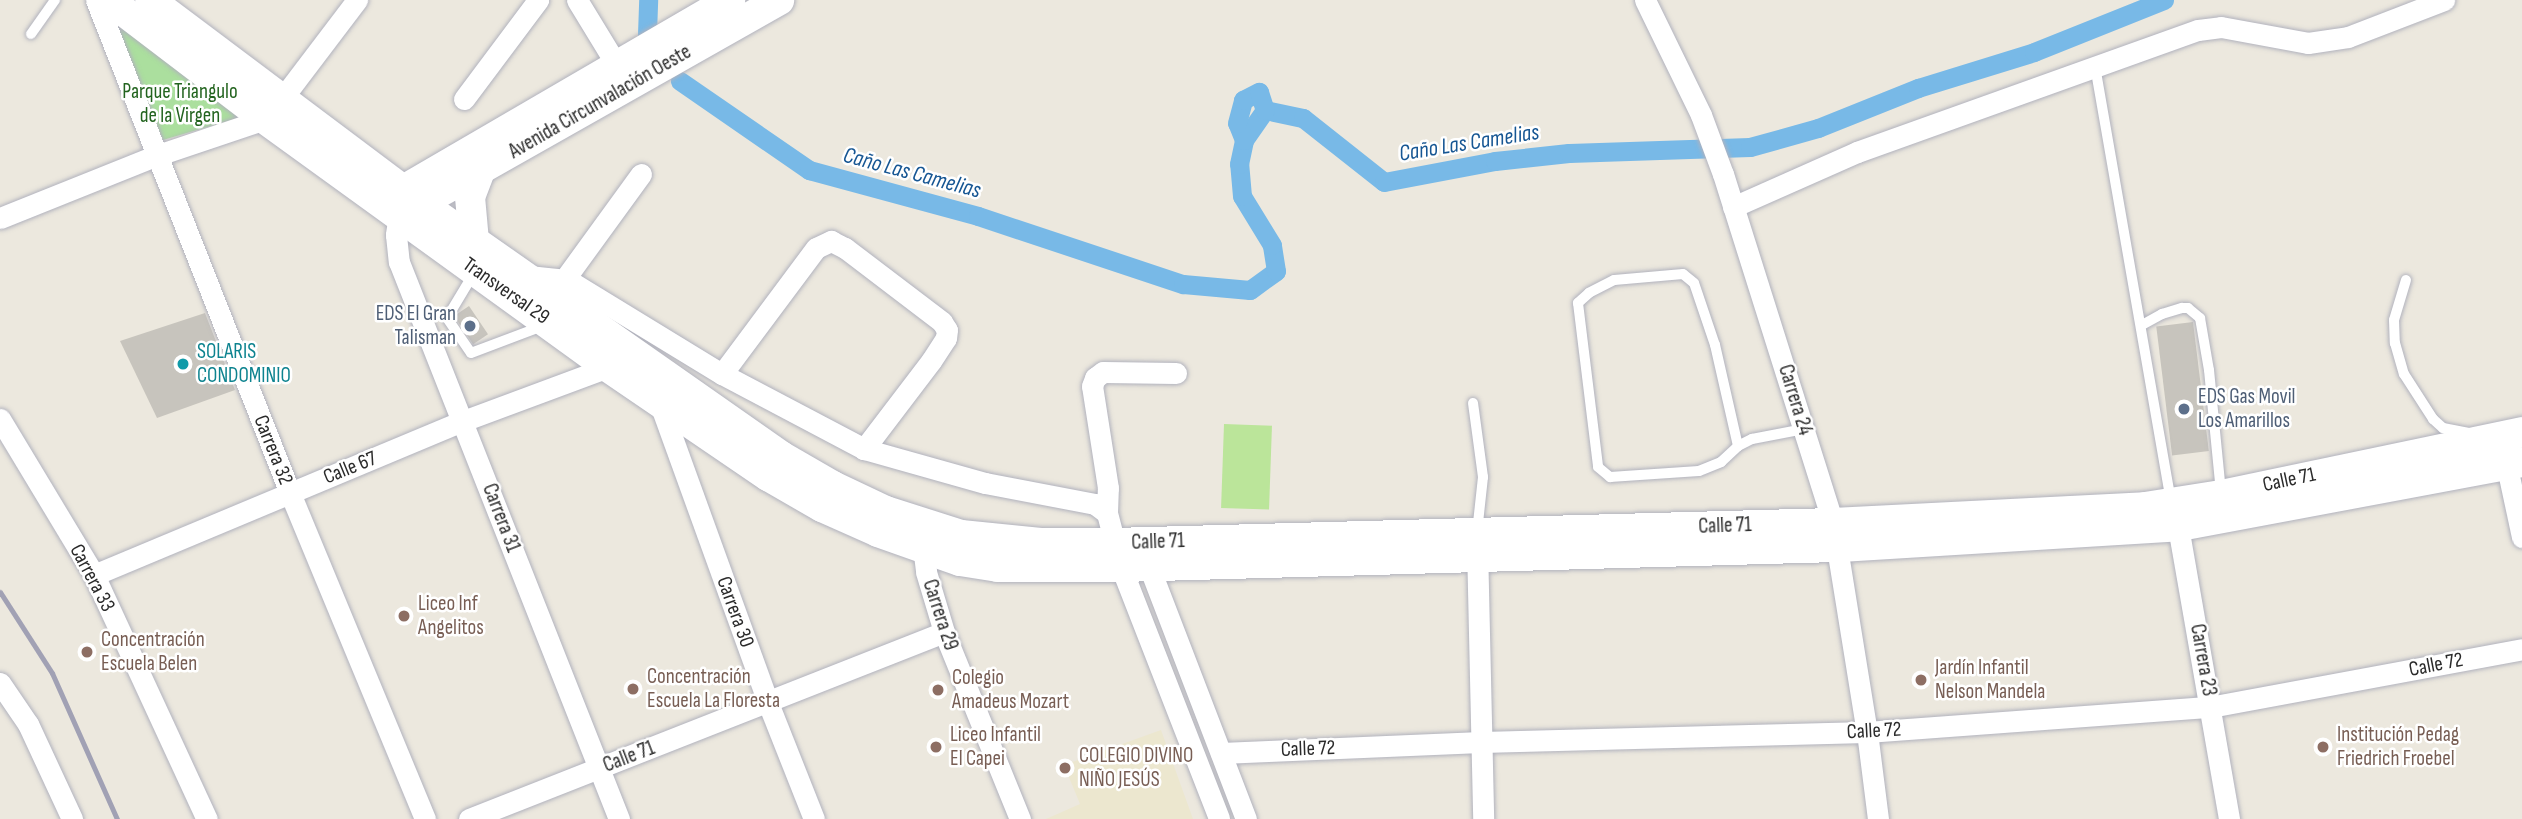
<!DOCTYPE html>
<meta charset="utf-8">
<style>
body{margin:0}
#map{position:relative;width:2522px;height:819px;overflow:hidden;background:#ece8de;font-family:"Sofia Sans Condensed",sans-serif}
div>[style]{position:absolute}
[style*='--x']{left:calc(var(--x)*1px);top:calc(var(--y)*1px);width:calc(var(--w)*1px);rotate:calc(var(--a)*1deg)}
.education>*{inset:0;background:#ece7cf}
.green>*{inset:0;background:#abdf9e}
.pitch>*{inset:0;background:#bbe59a;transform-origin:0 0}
.canal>*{height:19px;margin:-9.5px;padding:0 9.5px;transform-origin:9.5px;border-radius:9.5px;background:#78b9e7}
.building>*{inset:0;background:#c7c4bd;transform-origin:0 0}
.roads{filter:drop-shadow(0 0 2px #b1b2bd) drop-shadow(0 0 2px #b1b2bd)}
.lane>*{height:10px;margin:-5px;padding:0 5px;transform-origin:5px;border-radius:5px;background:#fff}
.street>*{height:21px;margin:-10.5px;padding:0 10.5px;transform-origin:10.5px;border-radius:10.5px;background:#fff}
.secondary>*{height:30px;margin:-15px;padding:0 15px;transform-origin:15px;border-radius:15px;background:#fff}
.rail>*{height:5px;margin:-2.5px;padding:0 2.5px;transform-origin:2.5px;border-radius:2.5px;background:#a1a1b4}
.dots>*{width:19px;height:19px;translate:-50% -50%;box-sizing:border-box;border:4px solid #fff;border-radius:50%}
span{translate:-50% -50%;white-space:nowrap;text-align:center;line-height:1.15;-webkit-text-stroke:5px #fff;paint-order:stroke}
.park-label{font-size:21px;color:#23641f}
.street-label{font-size:21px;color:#2b2b2b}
.service-label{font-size:21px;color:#4e5e75}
.right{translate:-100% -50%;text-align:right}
.left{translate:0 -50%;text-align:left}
.culture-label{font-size:21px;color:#0d838f}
.education-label{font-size:21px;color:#785e54}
.water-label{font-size:23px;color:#165693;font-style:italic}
</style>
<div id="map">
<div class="education">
<i style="clip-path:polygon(1161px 730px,1193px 819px,1046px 819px,1080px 804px,1064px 765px)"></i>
</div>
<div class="green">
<i style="clip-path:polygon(112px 15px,245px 116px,163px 140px)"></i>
</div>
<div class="pitch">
<i style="left:1224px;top:424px;width:48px;height:84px;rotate:2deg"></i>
</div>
<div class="canal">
<i style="--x:647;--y:34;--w:34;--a:-88"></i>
<i style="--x:680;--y:81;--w:157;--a:34.6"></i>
<i style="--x:809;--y:170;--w:175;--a:15.2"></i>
<i style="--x:978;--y:216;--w:216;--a:18.4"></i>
<i style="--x:1183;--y:284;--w:67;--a:5.1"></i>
<i style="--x:1250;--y:290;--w:32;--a:-36"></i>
<i style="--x:1276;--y:271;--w:26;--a:-99"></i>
<i style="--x:1272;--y:245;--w:57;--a:-121.5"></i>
<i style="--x:1242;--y:196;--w:32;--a:-95"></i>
<i style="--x:1239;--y:164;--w:25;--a:-78"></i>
<i style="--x:1244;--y:140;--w:37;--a:-55"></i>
<i style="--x:1265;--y:110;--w:39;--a:12"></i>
<i style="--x:1303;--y:118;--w:103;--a:38.3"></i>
<i style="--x:1384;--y:182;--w:113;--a:-10.7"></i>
<i style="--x:1495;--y:161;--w:74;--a:-6.2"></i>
<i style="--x:1569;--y:153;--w:181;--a:-1.9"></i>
<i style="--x:1750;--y:147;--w:71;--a:-15.6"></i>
<i style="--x:1818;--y:128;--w:108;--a:-21.8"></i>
<i style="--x:1918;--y:88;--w:121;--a:-17.2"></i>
<i style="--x:2034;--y:52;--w:140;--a:-21.8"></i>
<i style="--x:1244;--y:140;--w:18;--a:-112"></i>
<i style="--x:1237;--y:123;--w:24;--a:-75"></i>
<i style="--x:1243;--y:100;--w:18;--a:-27"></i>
<i style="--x:1259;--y:92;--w:19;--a:72"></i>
</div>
<div class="building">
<i style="left:469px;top:306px;width:34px;height:18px;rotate:56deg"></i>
<i style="clip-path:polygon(205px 313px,235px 390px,157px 418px,120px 341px)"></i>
<i style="left:2193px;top:322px;width:130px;height:37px;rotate:83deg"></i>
</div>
<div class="roads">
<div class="lane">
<i style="--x:31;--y:34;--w:42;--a:-54.8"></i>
<i style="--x:2095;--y:66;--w:442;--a:80.1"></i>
<i style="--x:474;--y:273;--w:52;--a:121"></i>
<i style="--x:447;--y:318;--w:42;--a:55.6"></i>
<i style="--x:471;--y:353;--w:79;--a:-20.7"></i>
<i style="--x:2406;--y:280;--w:42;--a:106.7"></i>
<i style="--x:2394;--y:320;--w:23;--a:88"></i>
<i style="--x:2395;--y:343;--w:32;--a:74"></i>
<i style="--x:2404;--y:374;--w:54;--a:57.2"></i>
<i style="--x:2433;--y:419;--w:13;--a:42"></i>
<i style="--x:2443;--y:428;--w:25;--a:11"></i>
<i style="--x:2142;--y:325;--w:23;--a:-29"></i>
<i style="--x:2162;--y:314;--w:21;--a:-17"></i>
<i style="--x:2182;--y:308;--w:6;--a:0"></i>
<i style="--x:2188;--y:308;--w:16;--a:40"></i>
<i style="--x:2200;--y:318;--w:53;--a:80.2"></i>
<i style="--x:2209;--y:370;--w:123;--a:84.4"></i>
<i style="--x:1473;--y:403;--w:75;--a:82.3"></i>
<i style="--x:1483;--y:477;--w:55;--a:96.2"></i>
<i style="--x:1738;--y:446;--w:104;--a:-102.8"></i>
<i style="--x:1715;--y:345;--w:65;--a:-108.7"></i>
<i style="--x:1694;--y:283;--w:14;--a:-141"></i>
<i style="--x:1683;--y:274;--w:69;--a:175"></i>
<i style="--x:1614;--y:280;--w:28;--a:153"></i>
<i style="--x:1589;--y:293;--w:15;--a:138"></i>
<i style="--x:1578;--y:303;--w:165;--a:83"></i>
<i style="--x:1598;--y:467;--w:16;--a:40"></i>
<i style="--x:1610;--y:477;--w:89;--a:-3.9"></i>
<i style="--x:1699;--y:471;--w:24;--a:-22"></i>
<i style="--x:1721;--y:462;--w:23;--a:-43"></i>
<i style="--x:1738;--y:446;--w:16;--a:-27"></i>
<i style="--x:1752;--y:439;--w:53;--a:-10.9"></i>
</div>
<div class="street">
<i style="--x:96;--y:0;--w:530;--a:68.52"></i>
<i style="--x:290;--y:493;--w:353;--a:67.5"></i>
<i style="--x:577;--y:0;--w:75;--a:58.6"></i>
<i style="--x:1645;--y:0;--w:128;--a:64"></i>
<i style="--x:1701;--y:115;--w:63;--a:69.6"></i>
<i style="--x:1723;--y:174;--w:366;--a:72.5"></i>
<i style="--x:1833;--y:523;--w:212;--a:80.8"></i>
<i style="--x:1867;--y:732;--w:88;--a:82.8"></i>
<i style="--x:464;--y:99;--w:124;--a:-53.2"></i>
<i style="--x:281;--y:100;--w:126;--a:-52.8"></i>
<i style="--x:1733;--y:207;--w:136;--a:-23.9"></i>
<i style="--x:1857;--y:152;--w:362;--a:-19.7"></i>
<i style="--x:2198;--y:30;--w:23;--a:-7"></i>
<i style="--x:2221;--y:27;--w:88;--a:10.4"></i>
<i style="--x:2308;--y:43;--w:40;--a:-8.5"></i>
<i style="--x:2348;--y:37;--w:103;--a:-21.1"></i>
<i style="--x:399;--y:215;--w:20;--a:99"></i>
<i style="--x:396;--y:235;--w:27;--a:84"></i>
<i style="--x:399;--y:262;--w:599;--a:68.45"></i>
<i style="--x:0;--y:218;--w:167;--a:-21.8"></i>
<i style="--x:155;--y:156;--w:116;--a:-18.6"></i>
<i style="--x:528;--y:276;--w:36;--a:6"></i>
<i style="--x:564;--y:280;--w:13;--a:23"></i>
<i style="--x:576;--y:285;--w:171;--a:31.4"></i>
<i style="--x:722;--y:374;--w:161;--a:27.8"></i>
<i style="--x:864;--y:449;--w:126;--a:15.7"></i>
<i style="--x:985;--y:483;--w:112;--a:10.8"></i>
<i style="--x:1095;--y:504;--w:15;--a:37"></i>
<i style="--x:1107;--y:513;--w:56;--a:75.5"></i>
<i style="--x:1121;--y:567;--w:270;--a:68.7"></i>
<i style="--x:564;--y:280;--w:131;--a:-54"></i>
<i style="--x:722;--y:374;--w:157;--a:-53.3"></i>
<i style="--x:816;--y:248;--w:17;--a:-25"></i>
<i style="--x:831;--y:241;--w:16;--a:27"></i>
<i style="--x:845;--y:248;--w:122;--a:37.3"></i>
<i style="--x:942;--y:322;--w:9;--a:58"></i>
<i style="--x:947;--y:330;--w:8;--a:97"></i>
<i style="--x:946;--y:338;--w:27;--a:123"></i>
<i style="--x:931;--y:361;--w:111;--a:127.3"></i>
<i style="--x:660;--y:404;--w:318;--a:70.1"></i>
<i style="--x:768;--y:703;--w:125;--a:68.4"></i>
<i style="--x:0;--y:419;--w:182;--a:58.9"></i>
<i style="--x:94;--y:575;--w:269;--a:65.2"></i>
<i style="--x:2504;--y:453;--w:86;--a:77.9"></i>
<i style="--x:1107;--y:513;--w:25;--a:-88"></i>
<i style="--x:1108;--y:488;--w:103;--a:-98.9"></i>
<i style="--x:1092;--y:386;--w:9;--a:-69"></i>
<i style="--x:1095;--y:378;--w:10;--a:-37"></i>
<i style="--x:1103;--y:372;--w:73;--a:0.8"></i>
<i style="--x:2176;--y:515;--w:309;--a:80.1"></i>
<i style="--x:922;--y:538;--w:34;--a:83"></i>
<i style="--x:926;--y:572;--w:63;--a:73.3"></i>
<i style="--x:944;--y:632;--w:202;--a:67.9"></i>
<i style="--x:1477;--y:545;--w:274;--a:88.7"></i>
<i style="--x:1145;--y:556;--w:282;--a:69"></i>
<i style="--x:94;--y:575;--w:400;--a:-22.7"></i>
<i style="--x:463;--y:421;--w:155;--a:-20.4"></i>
<i style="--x:0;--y:683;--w:50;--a:55.7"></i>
<i style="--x:28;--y:724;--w:105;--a:65.1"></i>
<i style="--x:1221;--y:753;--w:260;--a:-2.4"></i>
<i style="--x:1481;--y:742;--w:386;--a:-1.5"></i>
<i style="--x:1867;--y:732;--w:344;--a:-4.2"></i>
<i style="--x:2210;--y:707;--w:317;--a:-10.5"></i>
<i style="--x:469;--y:819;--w:510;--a:-21.49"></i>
</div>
<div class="secondary">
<i style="--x:109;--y:0;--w:196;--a:37.3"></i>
<i style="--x:265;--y:119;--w:423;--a:35.9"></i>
<i style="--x:608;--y:367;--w:194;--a:34.3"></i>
<i style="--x:768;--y:476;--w:62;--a:29.9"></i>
<i style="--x:822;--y:507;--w:61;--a:24.1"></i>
<i style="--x:878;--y:532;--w:87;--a:19.5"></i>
<i style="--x:960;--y:561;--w:37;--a:9"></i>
<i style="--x:997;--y:567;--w:124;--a:0"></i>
<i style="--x:1121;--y:567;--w:718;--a:-1.6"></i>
<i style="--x:1839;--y:547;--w:342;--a:-3.5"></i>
<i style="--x:2180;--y:526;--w:348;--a:-10.6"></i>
<i style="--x:150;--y:0;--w:338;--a:36.9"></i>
<i style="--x:420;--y:203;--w:441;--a:35"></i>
<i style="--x:781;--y:456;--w:60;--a:30"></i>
<i style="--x:833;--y:486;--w:59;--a:25.3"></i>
<i style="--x:886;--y:511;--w:79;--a:17.7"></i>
<i style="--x:961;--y:535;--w:80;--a:5.7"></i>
<i style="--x:1041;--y:543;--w:72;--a:0"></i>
<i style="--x:1113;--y:543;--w:720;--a:-1.59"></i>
<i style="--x:1833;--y:523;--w:312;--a:-2.9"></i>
<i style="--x:2145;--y:507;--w:77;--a:-9"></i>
<i style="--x:2221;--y:495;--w:308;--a:-11.8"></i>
<i style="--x:388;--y:199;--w:396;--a:-30.2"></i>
<i style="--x:405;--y:212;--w:430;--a:-29.5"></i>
<i style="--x:474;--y:241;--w:44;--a:-95.2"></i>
<i style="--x:470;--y:197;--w:28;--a:-69"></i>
</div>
</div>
<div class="rail">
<i style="--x:0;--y:592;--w:96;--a:57.3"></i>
<i style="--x:52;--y:673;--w:160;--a:66"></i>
</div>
<div class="dots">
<i style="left:470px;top:326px;background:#5c6f8a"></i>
<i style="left:183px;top:364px;background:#0f9aa8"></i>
<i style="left:2184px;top:409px;background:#5c6f8a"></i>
<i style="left:404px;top:616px;background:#8d6e63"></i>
<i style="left:87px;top:652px;background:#8d6e63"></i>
<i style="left:1921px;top:680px;background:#8d6e63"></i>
<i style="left:633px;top:689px;background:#8d6e63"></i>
<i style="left:938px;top:690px;background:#8d6e63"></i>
<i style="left:936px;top:747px;background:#8d6e63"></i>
<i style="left:2323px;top:747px;background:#8d6e63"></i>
<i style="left:1065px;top:768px;background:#8d6e63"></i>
</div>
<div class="park-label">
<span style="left:180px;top:104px">Parque Triangulo<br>de la Virgen</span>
</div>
<div class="street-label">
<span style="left:600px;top:102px;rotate:-30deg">Avenida Circunvalación Oeste</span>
<span style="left:506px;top:291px;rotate:35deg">Transversal 29</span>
<span style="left:1795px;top:400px;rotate:73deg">Carrera 24</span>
<span style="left:273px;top:450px;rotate:68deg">Carrera 32</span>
<span style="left:350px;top:468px;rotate:-22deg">Calle 67</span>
<span style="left:2289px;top:480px;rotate:-12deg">Calle 71</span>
<span style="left:501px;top:518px;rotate:69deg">Carrera 31</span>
<span style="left:1725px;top:526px;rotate:-2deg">Calle 71</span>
<span style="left:1158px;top:542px;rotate:-2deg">Calle 71</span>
<span style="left:92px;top:578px;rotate:62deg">Carrera 33</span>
<span style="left:735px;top:612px;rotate:70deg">Carrera 30</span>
<span style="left:940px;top:615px;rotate:72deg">Carrera 29</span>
<span style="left:2203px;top:660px;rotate:80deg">Carrera 23</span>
<span style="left:2436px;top:665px;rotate:-11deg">Calle 72</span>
<span style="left:1874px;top:731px;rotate:-3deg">Calle 72</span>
<span style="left:1308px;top:749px;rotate:-2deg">Calle 72</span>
<span style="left:629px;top:757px;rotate:-21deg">Calle 71</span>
</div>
<div class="service-label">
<span class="right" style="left:456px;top:326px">EDS El Gran<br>Talisman</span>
<span class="left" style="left:2198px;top:409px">EDS Gas Movil<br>Los Amarillos</span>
</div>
<div class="culture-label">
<span class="left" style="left:197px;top:364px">SOLARIS<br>CONDOMINIO</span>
</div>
<div class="education-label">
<span class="left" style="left:418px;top:616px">Liceo Inf<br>Angelitos</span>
<span class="left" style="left:101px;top:652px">Concentración<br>Escuela Belen</span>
<span class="left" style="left:1935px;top:680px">Jardín Infantil<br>Nelson Mandela</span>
<span class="left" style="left:647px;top:689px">Concentración<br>Escuela La Floresta</span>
<span class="left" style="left:952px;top:690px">Colegio<br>Amadeus Mozart</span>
<span class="left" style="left:950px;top:747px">Liceo Infantil<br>El Capei</span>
<span class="left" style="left:2337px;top:747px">Institución Pedag<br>Friedrich Froebel</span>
<span class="left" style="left:1079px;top:768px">COLEGIO DIVINO<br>NIÑO JESÚS</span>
</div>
<div class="water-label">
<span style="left:1469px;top:143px;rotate:-9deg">Caño Las Camelias</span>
<span style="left:912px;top:173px;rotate:15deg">Caño Las Camelias</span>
</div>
</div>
